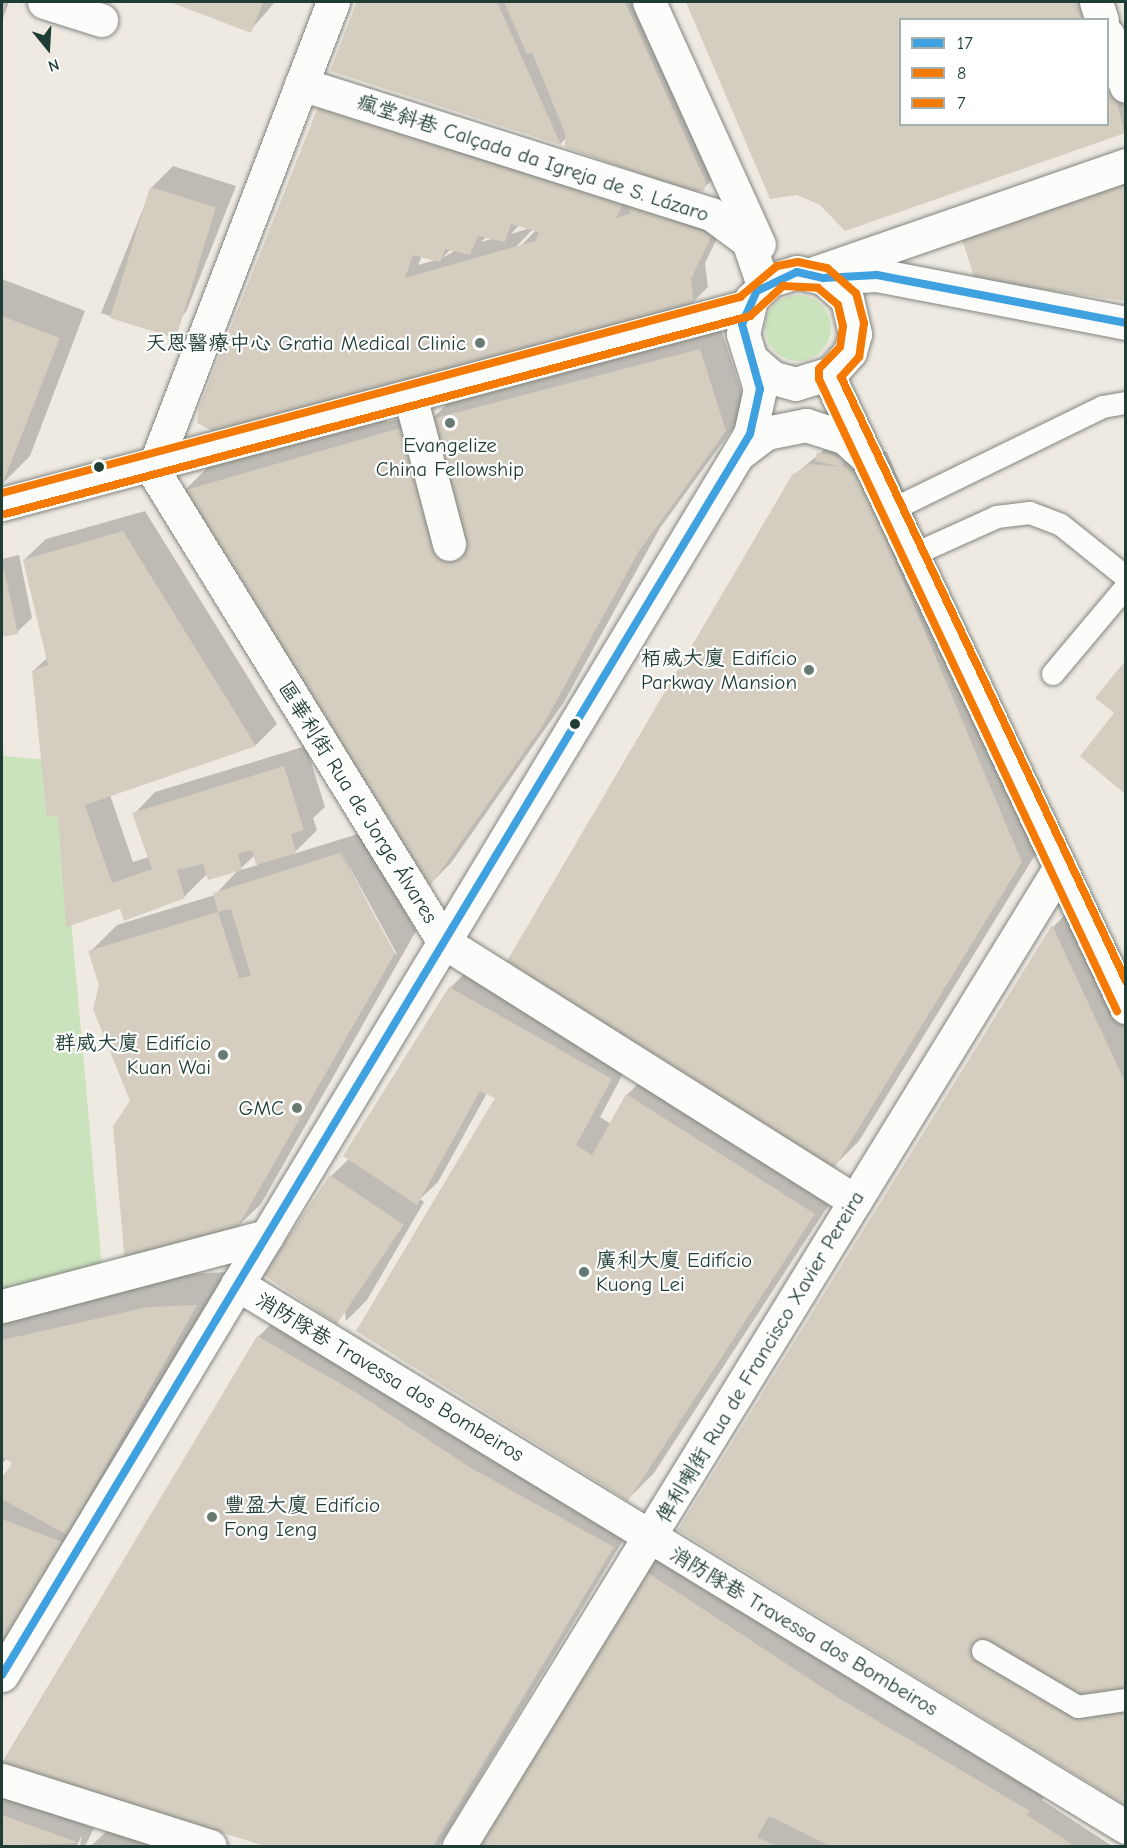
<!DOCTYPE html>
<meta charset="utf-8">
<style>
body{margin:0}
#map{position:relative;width:1127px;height:1848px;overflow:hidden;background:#eeeae2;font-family:"Comic Neue","LXGW WenKai TC",sans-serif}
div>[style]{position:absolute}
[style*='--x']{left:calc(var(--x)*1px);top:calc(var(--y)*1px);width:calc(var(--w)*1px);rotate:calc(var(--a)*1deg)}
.green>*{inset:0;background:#cbe3bc}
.round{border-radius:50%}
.shadow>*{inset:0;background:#0003}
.building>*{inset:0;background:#d4cdc0;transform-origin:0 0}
.roads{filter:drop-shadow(0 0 2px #828580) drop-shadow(0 0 2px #828580)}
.lane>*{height:22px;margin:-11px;padding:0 11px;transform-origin:11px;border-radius:11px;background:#fcfcfb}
.street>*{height:33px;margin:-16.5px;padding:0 16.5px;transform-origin:16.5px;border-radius:16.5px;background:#fcfcfb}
.secondary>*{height:33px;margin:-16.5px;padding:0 16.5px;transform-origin:16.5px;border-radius:16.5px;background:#fcfcfb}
.bus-1>*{height:8px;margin:-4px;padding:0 4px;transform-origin:4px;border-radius:4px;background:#40a1e1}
.bus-2>*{height:8px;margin:-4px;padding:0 4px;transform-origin:4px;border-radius:4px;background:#f47a03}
.bus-3>*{height:8px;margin:-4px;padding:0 4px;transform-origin:4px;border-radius:4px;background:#f47a03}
.dots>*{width:16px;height:16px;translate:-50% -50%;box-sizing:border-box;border:3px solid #fff;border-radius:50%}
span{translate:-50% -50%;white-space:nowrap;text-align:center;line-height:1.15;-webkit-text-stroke:4.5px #fff;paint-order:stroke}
.street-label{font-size:21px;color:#1f3d34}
.poi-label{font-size:21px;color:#1f3d34}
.right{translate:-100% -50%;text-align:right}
.left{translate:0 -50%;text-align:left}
.frame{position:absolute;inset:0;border:3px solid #1f3d34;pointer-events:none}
.legend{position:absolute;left:899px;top:18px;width:210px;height:108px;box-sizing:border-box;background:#fff;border:2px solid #a5b1ae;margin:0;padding:8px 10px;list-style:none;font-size:18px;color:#1f3d34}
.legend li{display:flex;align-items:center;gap:12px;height:30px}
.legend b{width:30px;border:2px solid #a5b1ae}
.north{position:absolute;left:18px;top:18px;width:60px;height:60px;-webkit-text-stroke:4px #fff;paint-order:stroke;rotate:162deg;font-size:16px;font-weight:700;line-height:24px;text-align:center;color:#1f3d34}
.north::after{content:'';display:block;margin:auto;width:21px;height:27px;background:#1f3d34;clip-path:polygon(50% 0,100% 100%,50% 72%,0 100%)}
</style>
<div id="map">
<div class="green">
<i class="round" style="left:765px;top:295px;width:66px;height:66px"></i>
<i style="clip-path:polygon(2px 735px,4px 756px,57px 761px,102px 1267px,2px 1294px)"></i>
</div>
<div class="shadow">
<i style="clip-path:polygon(2px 2px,9px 2px,2px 21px)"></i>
<i style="clip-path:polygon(173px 2px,275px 2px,250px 31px)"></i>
<i style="clip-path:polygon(357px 2px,655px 2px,717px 175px,702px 190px,567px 137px,560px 144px,332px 70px)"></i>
<i style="clip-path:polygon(evenodd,686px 2px,1114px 2px,1126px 37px,1126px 131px,897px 211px,821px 204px,763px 177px,686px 2px,900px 20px,1108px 20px,1108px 124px,900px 124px,900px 20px)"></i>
<i style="clip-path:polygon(evenodd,322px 103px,726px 220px,705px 263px,708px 287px,693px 302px,365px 393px,322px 103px,519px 225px,530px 228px,511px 234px,519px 225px,322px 103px,533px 229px,537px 229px,515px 252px,513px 250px,533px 229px,322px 103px,487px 236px,495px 238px,481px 242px,487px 236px,322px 103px,451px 249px,456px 250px,442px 258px,451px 249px,322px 103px,422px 256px,436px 260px,418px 265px,422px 256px)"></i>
<i style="clip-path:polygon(173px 166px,236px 186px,186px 312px,164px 334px,101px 313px,152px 187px)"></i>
<i style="clip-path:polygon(1126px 168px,1126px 299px,1120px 298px)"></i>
<i style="clip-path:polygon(2px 279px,85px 311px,30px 456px,2px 484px)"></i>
<i style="clip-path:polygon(721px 329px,747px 409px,660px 528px,564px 702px,451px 863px,430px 884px,183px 492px,210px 465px,385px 414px,387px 422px,425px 412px,428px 423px,451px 400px)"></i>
<i style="clip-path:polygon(838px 438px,887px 452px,1048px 834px,859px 1141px,832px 1168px,793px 476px)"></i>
<i style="clip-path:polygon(evenodd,145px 511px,277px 724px,256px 745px,110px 795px,133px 862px,149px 857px,134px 814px,155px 792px,306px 746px,325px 807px,313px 818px,317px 830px,293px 854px,361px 833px,416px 931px,261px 1204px,233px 1231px,131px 1101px,90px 952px,117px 925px,215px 895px,239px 869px,208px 873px,184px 897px,121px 907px,59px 812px,33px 671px,48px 657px,24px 560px,46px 539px,145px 511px,338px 846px,397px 954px,394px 954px,338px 846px,145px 511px,255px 855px,258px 865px,238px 871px,255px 855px)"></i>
<i style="clip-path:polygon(19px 555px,32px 618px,17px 632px,2px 636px,2px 559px)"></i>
<i style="clip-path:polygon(1126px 663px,1126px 792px,1082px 755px,1116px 713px,1097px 698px)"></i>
<i style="clip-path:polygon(1074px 906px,1126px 1014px,1126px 1803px,680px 1529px,1054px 926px)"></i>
<i style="clip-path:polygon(472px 966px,632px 1057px,600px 1117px,611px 1124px,627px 1095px,654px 1068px,841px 1186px,654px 1473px,628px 1499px,496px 1098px,487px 1093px,438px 1182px,420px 1199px,424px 1202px,367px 1300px,346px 1321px,331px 1176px,349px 1159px,450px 988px)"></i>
<i style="clip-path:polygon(230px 1272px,2px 1656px,2px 1478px,14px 1462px,7px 1458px,2px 1464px,2px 1321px,184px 1274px)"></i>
<i style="clip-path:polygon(285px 1310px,628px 1532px,439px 1846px,269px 1846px,2px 1763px,258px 1337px)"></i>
<i style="clip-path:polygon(667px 1542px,1050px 1789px,1042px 1800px,1112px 1846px,482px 1846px,640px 1568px)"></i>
<i style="clip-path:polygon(2px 1796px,94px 1828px,85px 1846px,80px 1846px,82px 1835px,77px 1846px,2px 1846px)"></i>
<i style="clip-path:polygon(113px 1825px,177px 1846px,91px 1846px)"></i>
</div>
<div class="building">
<i style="clip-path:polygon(170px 2px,263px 2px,251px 33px)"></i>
<i style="clip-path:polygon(357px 2px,497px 2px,561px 145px,330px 71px)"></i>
<i style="clip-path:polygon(504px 2px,625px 2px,707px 185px,703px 191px,691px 192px,565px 147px,565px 133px,532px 52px,527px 54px)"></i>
<i style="clip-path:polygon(686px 2px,1086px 2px,1092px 20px,900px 20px,900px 124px,1108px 124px,1108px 69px,1125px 133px,845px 231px,820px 205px,797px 195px,770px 199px)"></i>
<i style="clip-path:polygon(evenodd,320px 102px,455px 152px,623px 204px,616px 218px,630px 214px,629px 205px,712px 235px,691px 279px,694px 304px,214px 432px,197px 423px,199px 408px,320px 102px,511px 224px,539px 232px,535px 241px,405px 278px,413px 255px,440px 262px,445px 249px,470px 255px,478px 236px,505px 242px,511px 224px)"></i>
<i style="clip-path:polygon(1125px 182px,1125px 301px,975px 280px,962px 239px)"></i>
<i style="left:150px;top:187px;width:69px;height:137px;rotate:17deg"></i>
<i style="clip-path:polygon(2px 316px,60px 338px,2px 485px)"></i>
<i style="clip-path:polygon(700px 349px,726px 431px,639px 551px,543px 725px,430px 886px,182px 491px,411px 425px,441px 561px,466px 553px,428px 420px)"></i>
<i style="left:817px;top:452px;width:28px;height:9px;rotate:13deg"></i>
<i style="clip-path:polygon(810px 464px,844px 467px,860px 478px,1022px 862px,833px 1170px,507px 961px,792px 475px)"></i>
<i style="clip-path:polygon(123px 531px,256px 746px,85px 805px,112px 883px,152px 869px,132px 813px,284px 766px,304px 830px,291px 834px,296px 853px,256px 865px,252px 850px,238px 854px,242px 870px,208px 880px,203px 864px,177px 870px,185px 898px,124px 921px,120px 909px,66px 927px,58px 814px,47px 818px,32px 671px,48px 665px,23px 560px)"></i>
<i style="clip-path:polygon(4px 569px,18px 634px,2px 637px,2px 570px)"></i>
<i style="clip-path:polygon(1125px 661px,1125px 794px,1080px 756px,1114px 713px,1095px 698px)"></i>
<i style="clip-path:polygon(340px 853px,395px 953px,234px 1233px,125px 1264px,113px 1126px,130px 1101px,93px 1009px,99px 985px,88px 951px,218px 912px,239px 978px,251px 976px,231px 909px,218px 912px,213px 893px)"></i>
<i style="clip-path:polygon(1052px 925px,1125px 1082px,1125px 1805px,678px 1530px)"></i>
<i style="clip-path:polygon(449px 987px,612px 1079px,576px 1145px,592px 1155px,626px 1094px,815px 1214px,628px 1501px,356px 1331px,495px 1098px,480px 1091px,417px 1205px,343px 1156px)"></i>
<i style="left:330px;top:1175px;width:89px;height:120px;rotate:34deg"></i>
<i style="clip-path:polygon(197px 1305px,67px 1535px,2px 1499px,2px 1481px,12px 1463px,2px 1457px,2px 1340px,148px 1307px)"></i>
<i style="clip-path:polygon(257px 1336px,357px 1393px,471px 1468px,614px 1547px,433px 1846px,265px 1846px,2px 1764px)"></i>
<i style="clip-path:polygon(2px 1519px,65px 1543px,2px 1648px)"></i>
<i style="clip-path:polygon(639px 1567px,837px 1697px,1030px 1811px,1027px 1815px,1075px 1846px,830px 1846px,769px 1816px,757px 1837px,776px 1846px,476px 1846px)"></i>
<i style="clip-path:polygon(2px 1815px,80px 1843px,2px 1846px)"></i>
</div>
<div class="roads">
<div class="lane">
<i style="--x:892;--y:510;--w:235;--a:-26"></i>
<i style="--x:1103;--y:407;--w:23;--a:-10"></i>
<i style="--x:913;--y:555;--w:92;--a:-24.3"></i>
<i style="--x:997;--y:517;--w:33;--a:-7"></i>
<i style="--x:1030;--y:513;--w:33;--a:21"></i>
<i style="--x:1061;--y:525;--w:83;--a:38.7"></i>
<i style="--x:1053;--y:674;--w:114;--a:-50"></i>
<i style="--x:983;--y:1651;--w:110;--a:30.5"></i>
<i style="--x:1078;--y:1707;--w:49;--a:-8.3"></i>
</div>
<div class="street">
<i style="--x:44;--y:2;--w:60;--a:17.5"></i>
<i style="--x:333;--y:2;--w:501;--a:111.04"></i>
<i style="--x:153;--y:470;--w:554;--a:58.35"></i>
<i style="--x:444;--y:942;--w:486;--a:32.2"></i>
<i style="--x:649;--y:2;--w:266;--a:65.6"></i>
<i style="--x:1096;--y:2;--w:19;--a:72"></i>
<i style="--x:1108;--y:35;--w:54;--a:70.6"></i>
<i style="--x:301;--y:84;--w:430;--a:17.6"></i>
<i style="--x:711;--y:214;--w:46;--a:36.1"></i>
<i style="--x:748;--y:241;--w:46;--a:71.2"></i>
<i style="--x:811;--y:274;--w:333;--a:-19.1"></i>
<i style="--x:410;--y:396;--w:153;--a:75.2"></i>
<i style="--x:237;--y:1284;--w:1042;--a:31.42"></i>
<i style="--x:2;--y:1306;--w:274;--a:-14.8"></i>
<i style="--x:2;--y:1780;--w:218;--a:17.6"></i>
<i style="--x:459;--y:1846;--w:1149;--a:-58.45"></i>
</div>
<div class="secondary">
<i style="--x:823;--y:278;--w:54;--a:-3.2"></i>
<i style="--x:877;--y:275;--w:254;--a:10.9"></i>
<i style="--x:828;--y:375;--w:699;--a:64.76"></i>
<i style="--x:741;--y:452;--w:31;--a:-37"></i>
<i style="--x:766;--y:433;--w:41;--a:-11.3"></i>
<i style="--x:806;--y:425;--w:40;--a:18"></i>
<i style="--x:844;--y:437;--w:27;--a:42"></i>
<i style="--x:2;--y:504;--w:771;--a:-14.88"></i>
<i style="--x:2;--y:1675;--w:1449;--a:-58.92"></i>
<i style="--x:750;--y:434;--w:46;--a:-77.5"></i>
<i style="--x:760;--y:389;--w:58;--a:-107.2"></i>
<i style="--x:743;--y:334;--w:36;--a:-77"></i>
<i style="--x:751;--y:299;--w:28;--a:-44"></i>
<i style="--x:771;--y:280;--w:27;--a:-17"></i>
<i style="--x:797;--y:272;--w:27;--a:13"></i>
<i style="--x:823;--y:278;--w:32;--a:41"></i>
<i style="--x:847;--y:299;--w:36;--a:77"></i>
<i style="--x:855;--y:334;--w:19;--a:106"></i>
<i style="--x:850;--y:352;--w:28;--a:132"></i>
<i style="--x:831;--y:373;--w:37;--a:163"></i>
<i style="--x:796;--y:384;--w:24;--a:-165"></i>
<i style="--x:773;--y:378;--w:28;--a:-139"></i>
</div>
</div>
<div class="bus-1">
<i style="--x:2;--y:1675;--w:1449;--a:-58.92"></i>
<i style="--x:750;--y:434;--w:46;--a:-77.5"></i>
<i style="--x:760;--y:389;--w:67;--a:-105.5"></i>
<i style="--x:742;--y:324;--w:36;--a:-66"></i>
<i style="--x:757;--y:291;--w:44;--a:-25.4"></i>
<i style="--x:797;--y:272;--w:27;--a:13"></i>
<i style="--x:823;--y:278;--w:54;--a:-3.2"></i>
<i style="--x:877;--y:275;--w:254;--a:10.9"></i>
</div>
<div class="bus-2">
<i style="--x:5;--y:514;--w:771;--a:-14.88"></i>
<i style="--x:750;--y:316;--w:45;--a:-42.3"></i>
<i style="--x:783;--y:286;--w:35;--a:3"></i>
<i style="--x:818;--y:288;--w:26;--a:40"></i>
<i style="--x:838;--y:305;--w:22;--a:77"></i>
<i style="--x:843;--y:326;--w:21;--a:98"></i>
<i style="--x:840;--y:347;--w:30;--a:134"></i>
<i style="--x:819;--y:369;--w:10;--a:90"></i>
<i style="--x:819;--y:379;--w:699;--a:64.76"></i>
</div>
<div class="bus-3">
<i style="--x:2;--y:493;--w:764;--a:-14.87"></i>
<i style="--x:740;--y:297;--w:48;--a:-40"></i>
<i style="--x:777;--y:266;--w:21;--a:-11"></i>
<i style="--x:798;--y:262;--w:30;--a:12"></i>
<i style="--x:827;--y:268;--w:38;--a:41"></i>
<i style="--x:856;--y:293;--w:31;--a:75"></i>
<i style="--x:864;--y:323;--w:34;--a:98"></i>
<i style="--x:859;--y:357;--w:27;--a:132"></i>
<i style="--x:841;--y:377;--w:668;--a:64.74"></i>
</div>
<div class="dots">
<i style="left:480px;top:343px;background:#677a71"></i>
<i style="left:450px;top:423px;background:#677a71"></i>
<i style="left:99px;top:467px;background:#1f3d34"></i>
<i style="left:809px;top:670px;background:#677a71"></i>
<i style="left:575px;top:724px;background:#1f3d34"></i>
<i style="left:223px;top:1055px;background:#677a71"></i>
<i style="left:297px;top:1108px;background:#677a71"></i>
<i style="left:584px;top:1272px;background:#677a71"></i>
<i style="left:212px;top:1517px;background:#677a71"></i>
</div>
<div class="street-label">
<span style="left:533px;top:158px;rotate:18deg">瘋堂斜巷 Calçada da Igreja de S. Lázaro</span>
<span style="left:358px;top:802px;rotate:58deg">區華利街 Rua de Jorge Álvares</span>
<span style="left:760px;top:1357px;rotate:-59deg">俾利喇街 Rua de Francisco Xavier Pereira</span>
<span style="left:390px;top:1377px;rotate:31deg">消防隊巷 Travessa dos Bombeiros</span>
<span style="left:804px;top:1631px;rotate:31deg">消防隊巷 Travessa dos Bombeiros</span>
</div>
<div class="poi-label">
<span class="right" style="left:466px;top:343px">天恩醫療中心 Gratia Medical Clinic</span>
<span style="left:450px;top:457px">Evangelize<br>China Fellowship</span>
<span class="right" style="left:797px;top:670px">栢威大廈 Edifício<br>Parkway Mansion</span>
<span class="right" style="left:211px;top:1055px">群威大廈 Edifício<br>Kuan Wai</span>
<span class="right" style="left:284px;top:1108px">GMC</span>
<span class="left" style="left:596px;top:1272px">廣利大廈 Edifício<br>Kuong Lei</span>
<span class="left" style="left:224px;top:1517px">豐盈大廈 Edifício<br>Fong Ieng</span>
</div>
<div class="frame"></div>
<ul class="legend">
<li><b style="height:8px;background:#40a1e1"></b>17</li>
<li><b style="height:8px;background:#f47a03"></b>8</li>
<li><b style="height:8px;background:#f47a03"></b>7</li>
</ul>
<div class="north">N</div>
</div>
